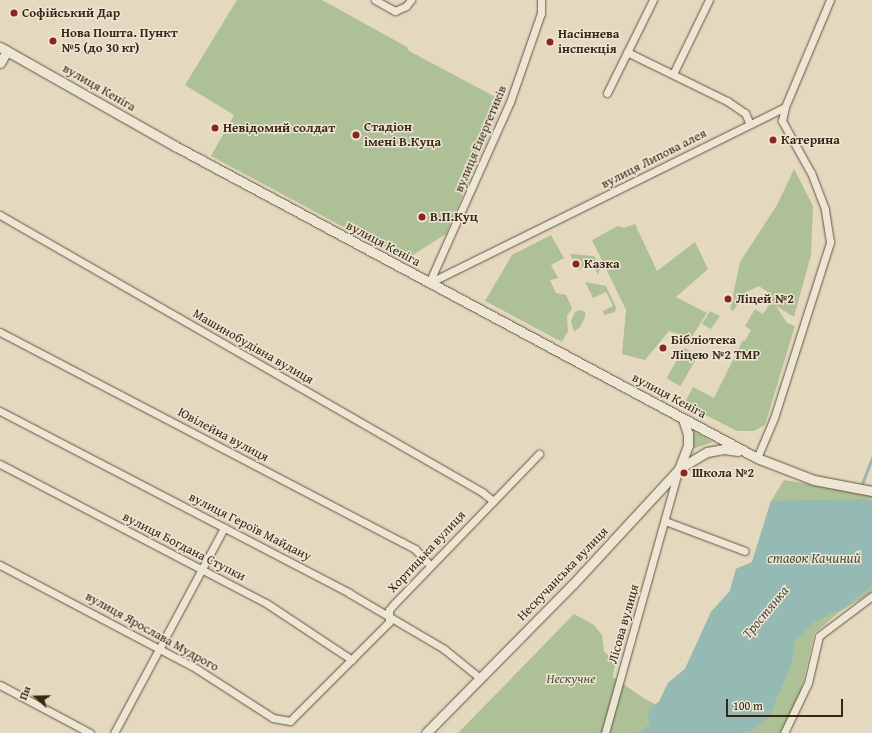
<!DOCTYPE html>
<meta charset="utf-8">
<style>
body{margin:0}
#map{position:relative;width:872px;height:733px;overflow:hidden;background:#e4d9be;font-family:"Gentium Book Plus",serif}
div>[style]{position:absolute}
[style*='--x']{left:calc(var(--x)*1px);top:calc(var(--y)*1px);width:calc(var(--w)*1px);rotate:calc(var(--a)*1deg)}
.green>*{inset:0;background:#aec096;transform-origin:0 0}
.water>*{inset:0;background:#95bab3}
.stream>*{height:2.5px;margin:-1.25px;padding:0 1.25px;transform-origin:1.25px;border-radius:1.25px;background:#95bab3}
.roads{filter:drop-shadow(0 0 1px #64543e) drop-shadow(0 0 1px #64543e)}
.street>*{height:7px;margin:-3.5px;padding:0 3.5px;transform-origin:3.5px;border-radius:3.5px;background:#ede6d5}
.secondary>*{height:9px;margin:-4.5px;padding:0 4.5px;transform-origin:4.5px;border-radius:4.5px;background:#ede6d5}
.dots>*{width:11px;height:11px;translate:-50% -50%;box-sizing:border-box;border:2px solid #ede6d5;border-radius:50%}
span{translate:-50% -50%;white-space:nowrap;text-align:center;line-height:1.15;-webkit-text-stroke:3px #ede6d5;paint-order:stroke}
.poi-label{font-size:13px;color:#3a2713;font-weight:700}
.left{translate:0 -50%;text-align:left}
.street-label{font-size:13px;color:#3a2713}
.park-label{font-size:13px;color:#574d34;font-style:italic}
.water-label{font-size:14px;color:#514c3b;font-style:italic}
.north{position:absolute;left:16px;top:677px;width:40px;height:40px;-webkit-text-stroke:3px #ede6d5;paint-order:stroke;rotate:290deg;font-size:11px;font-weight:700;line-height:16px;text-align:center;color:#3a2713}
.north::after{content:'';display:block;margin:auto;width:14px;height:18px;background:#3a2713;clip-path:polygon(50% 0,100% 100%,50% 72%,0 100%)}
.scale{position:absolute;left:726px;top:699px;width:117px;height:18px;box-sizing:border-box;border:2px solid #3a2713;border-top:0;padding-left:5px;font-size:12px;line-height:14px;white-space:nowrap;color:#3a2713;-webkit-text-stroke:3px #ede6d5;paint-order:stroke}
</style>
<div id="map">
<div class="green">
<i style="clip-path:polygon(237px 0,322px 0,407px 47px,409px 51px,503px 101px,446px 234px,405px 260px,211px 156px,234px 115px,185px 85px)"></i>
<i style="clip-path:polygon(794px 169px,813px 206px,811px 255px,794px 317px,776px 306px,787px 323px,795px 326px,765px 425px,754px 431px,737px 431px,684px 404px,693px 387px,714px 398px,743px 340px,745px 341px,751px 330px,745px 326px,755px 309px,763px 314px,770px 303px,765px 299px,769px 293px,759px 286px,746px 292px,733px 311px,730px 309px,740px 262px,777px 205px)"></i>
<i style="clip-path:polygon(635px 224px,657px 271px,695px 242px,708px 269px,676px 297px,707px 313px,691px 338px,669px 331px,645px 360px,622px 354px,626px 310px,592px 240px,618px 226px,624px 228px)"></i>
<i style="clip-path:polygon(551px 235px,564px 258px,551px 265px,558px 278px,550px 280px,556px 293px,566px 295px,572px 308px,567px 316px,568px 331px,562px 342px,485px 301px,512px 255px)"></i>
<i style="clip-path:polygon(570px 254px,594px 256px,600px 268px,598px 275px,592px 263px,578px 270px)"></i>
<i style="clip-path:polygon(585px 282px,606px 286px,616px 307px,615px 312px,604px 315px,603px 311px,613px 306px,606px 292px,593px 298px)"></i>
<i style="clip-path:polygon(580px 310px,585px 312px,585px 317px,580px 327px,574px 332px,571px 321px,575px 312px)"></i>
<i style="clip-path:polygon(710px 311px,720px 316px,711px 329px,702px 324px)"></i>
<i style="left:684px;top:348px;width:16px;height:35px;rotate:30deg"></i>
<i style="clip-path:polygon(694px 431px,713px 442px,692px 449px)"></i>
<i style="clip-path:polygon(784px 480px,872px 494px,872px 592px,838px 613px,814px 634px,798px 704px,780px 733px,458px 733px,574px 614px,594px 625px,602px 635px,604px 651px,615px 663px,613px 677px,645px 699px,655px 704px,659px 702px,668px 683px,685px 669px,711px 612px,730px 591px,736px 569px,752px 562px,771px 501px)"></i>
</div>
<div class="water">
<i style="clip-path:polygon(865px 499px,872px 502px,872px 586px,845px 607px,814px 622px,795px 640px,792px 663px,769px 717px,751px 731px,740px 733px,637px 733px,650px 724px,648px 718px,649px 709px,659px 702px,668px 683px,685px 669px,711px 612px,730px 591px,736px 569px,752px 562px,771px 501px)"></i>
</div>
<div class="stream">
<i style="--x:862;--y:484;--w:28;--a:-69"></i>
</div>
<div class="roads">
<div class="street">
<i style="--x:375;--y:0;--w:23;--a:29"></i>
<i style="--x:395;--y:11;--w:12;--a:-24"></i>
<i style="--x:406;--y:6;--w:8;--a:-50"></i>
<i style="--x:627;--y:52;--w:111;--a:26.1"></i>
<i style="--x:727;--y:101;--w:22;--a:34"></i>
<i style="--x:745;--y:113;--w:12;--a:66"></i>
<i style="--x:673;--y:74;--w:82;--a:-64.1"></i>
<i style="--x:607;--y:93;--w:104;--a:-63.7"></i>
<i style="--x:0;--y:215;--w:556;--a:29.89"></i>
<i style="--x:482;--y:492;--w:14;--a:39"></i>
<i style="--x:429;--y:283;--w:397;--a:-26.3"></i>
<i style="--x:785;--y:107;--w:116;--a:-67.2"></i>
<i style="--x:429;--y:283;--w:198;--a:-65.9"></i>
<i style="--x:510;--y:102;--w:94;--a:-70.8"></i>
<i style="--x:541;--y:13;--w:13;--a:-90"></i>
<i style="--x:0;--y:332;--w:454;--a:27.6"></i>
<i style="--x:402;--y:542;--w:15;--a:28"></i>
<i style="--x:415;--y:549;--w:22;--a:47"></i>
<i style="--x:0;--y:411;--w:394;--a:27.5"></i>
<i style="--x:349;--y:593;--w:110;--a:30.5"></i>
<i style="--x:444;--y:649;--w:46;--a:38.9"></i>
<i style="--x:757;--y:458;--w:43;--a:-67"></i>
<i style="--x:774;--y:418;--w:185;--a:-72.3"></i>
<i style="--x:830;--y:242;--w:33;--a:-99"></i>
<i style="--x:825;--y:209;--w:39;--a:-111"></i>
<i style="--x:811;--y:173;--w:60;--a:-119.1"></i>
<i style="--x:782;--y:121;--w:14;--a:-78"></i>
<i style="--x:0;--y:464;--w:300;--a:27.6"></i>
<i style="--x:266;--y:603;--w:103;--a:33.5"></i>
<i style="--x:665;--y:521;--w:85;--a:20.6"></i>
<i style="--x:0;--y:565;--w:223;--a:27.8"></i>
<i style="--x:197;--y:669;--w:90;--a:32.8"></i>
<i style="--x:273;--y:718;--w:17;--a:10"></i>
<i style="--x:290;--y:721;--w:140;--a:-45"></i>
<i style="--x:389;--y:622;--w:12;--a:-90"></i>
<i style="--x:389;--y:610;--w:8;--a:-50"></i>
<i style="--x:394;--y:604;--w:209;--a:-46"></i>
<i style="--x:0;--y:685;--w:102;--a:28.1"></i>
<i style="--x:114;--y:733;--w:233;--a:-61.8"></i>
<i style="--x:605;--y:733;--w:272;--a:-74.4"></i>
<i style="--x:784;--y:733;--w:55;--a:-64.4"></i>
<i style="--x:808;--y:683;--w:48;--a:-76.8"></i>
<i style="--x:819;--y:636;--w:66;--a:-37"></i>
</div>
<div class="secondary">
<i style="--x:0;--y:47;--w:201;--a:29.5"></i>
<i style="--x:175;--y:146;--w:660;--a:28.19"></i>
<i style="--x:757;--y:458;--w:61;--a:21.1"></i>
<i style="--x:814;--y:480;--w:59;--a:10.7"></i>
<i style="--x:0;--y:63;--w:14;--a:-60"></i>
<i style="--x:680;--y:468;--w:31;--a:-31"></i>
<i style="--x:707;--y:452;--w:17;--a:-10"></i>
<i style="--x:724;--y:449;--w:14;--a:8"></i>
<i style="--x:426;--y:733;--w:209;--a:-45.4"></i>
<i style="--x:573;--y:584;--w:156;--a:-47.3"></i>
<i style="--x:679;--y:469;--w:26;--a:-69"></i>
<i style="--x:688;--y:445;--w:11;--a:-90"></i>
<i style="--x:688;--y:434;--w:16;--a:-108"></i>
</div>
</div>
<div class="dots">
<i style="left:14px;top:13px;background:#8f2418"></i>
<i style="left:53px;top:41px;background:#8f2418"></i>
<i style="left:550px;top:42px;background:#8f2418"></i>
<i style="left:215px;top:128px;background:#8f2418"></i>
<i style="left:356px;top:135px;background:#8f2418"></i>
<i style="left:773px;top:140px;background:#8f2418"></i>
<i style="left:422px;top:217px;background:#8f2418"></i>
<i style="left:576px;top:264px;background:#8f2418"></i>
<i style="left:728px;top:299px;background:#8f2418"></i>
<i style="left:663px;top:348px;background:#8f2418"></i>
<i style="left:684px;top:473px;background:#8f2418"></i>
</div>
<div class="poi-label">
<span class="left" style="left:22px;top:13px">Софійський Дар</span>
<span class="left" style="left:61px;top:41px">Нова Пошта. Пункт<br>№5 (до 30 кг)</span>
<span class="left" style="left:558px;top:42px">Насіннева<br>інспекція</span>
<span class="left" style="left:223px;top:128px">Невідомий солдат</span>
<span class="left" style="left:364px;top:135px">Стадіон<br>імені В.Куца</span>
<span class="left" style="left:781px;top:140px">Катерина</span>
<span class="left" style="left:430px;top:217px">В.П.Куц</span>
<span class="left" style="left:584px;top:264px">Казка</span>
<span class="left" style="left:736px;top:299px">Ліцей №2</span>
<span class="left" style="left:671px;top:348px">Бібліотека<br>Ліцею №2 ТМР</span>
<span class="left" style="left:692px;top:473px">Школа №2</span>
</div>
<div class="street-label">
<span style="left:99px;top:88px;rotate:30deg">вулиця Кеніга</span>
<span style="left:481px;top:139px;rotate:-67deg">вулиця Енергетиків</span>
<span style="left:654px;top:159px;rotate:-27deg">вулиця Липова алея</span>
<span style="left:383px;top:244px;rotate:28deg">вулиця Кеніга</span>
<span style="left:253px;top:347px;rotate:30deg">Машинобудівна вулиця</span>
<span style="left:669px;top:396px;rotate:28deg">вулиця Кеніга</span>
<span style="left:223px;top:435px;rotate:28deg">Ювілейна вулиця</span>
<span style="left:250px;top:527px;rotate:27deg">вулиця Героїв Майдану</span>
<span style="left:184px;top:547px;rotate:27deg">вулиця Богдана Ступки</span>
<span style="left:427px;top:552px;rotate:-47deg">Хортицька вулиця</span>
<span style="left:563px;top:574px;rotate:-46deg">Нескучанська вулиця</span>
<span style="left:624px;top:624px;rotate:-74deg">Лісова вулиця</span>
<span style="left:152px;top:632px;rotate:29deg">вулиця Ярослава Мудрого</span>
</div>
<div class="park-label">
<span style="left:571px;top:679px">Нескучне</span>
</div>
<div class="water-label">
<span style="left:814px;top:558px">ставок Качиний</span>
<span style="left:765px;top:612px;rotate:-50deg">Тростянка</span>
</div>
<div class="north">Пн</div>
<div class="scale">100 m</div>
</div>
